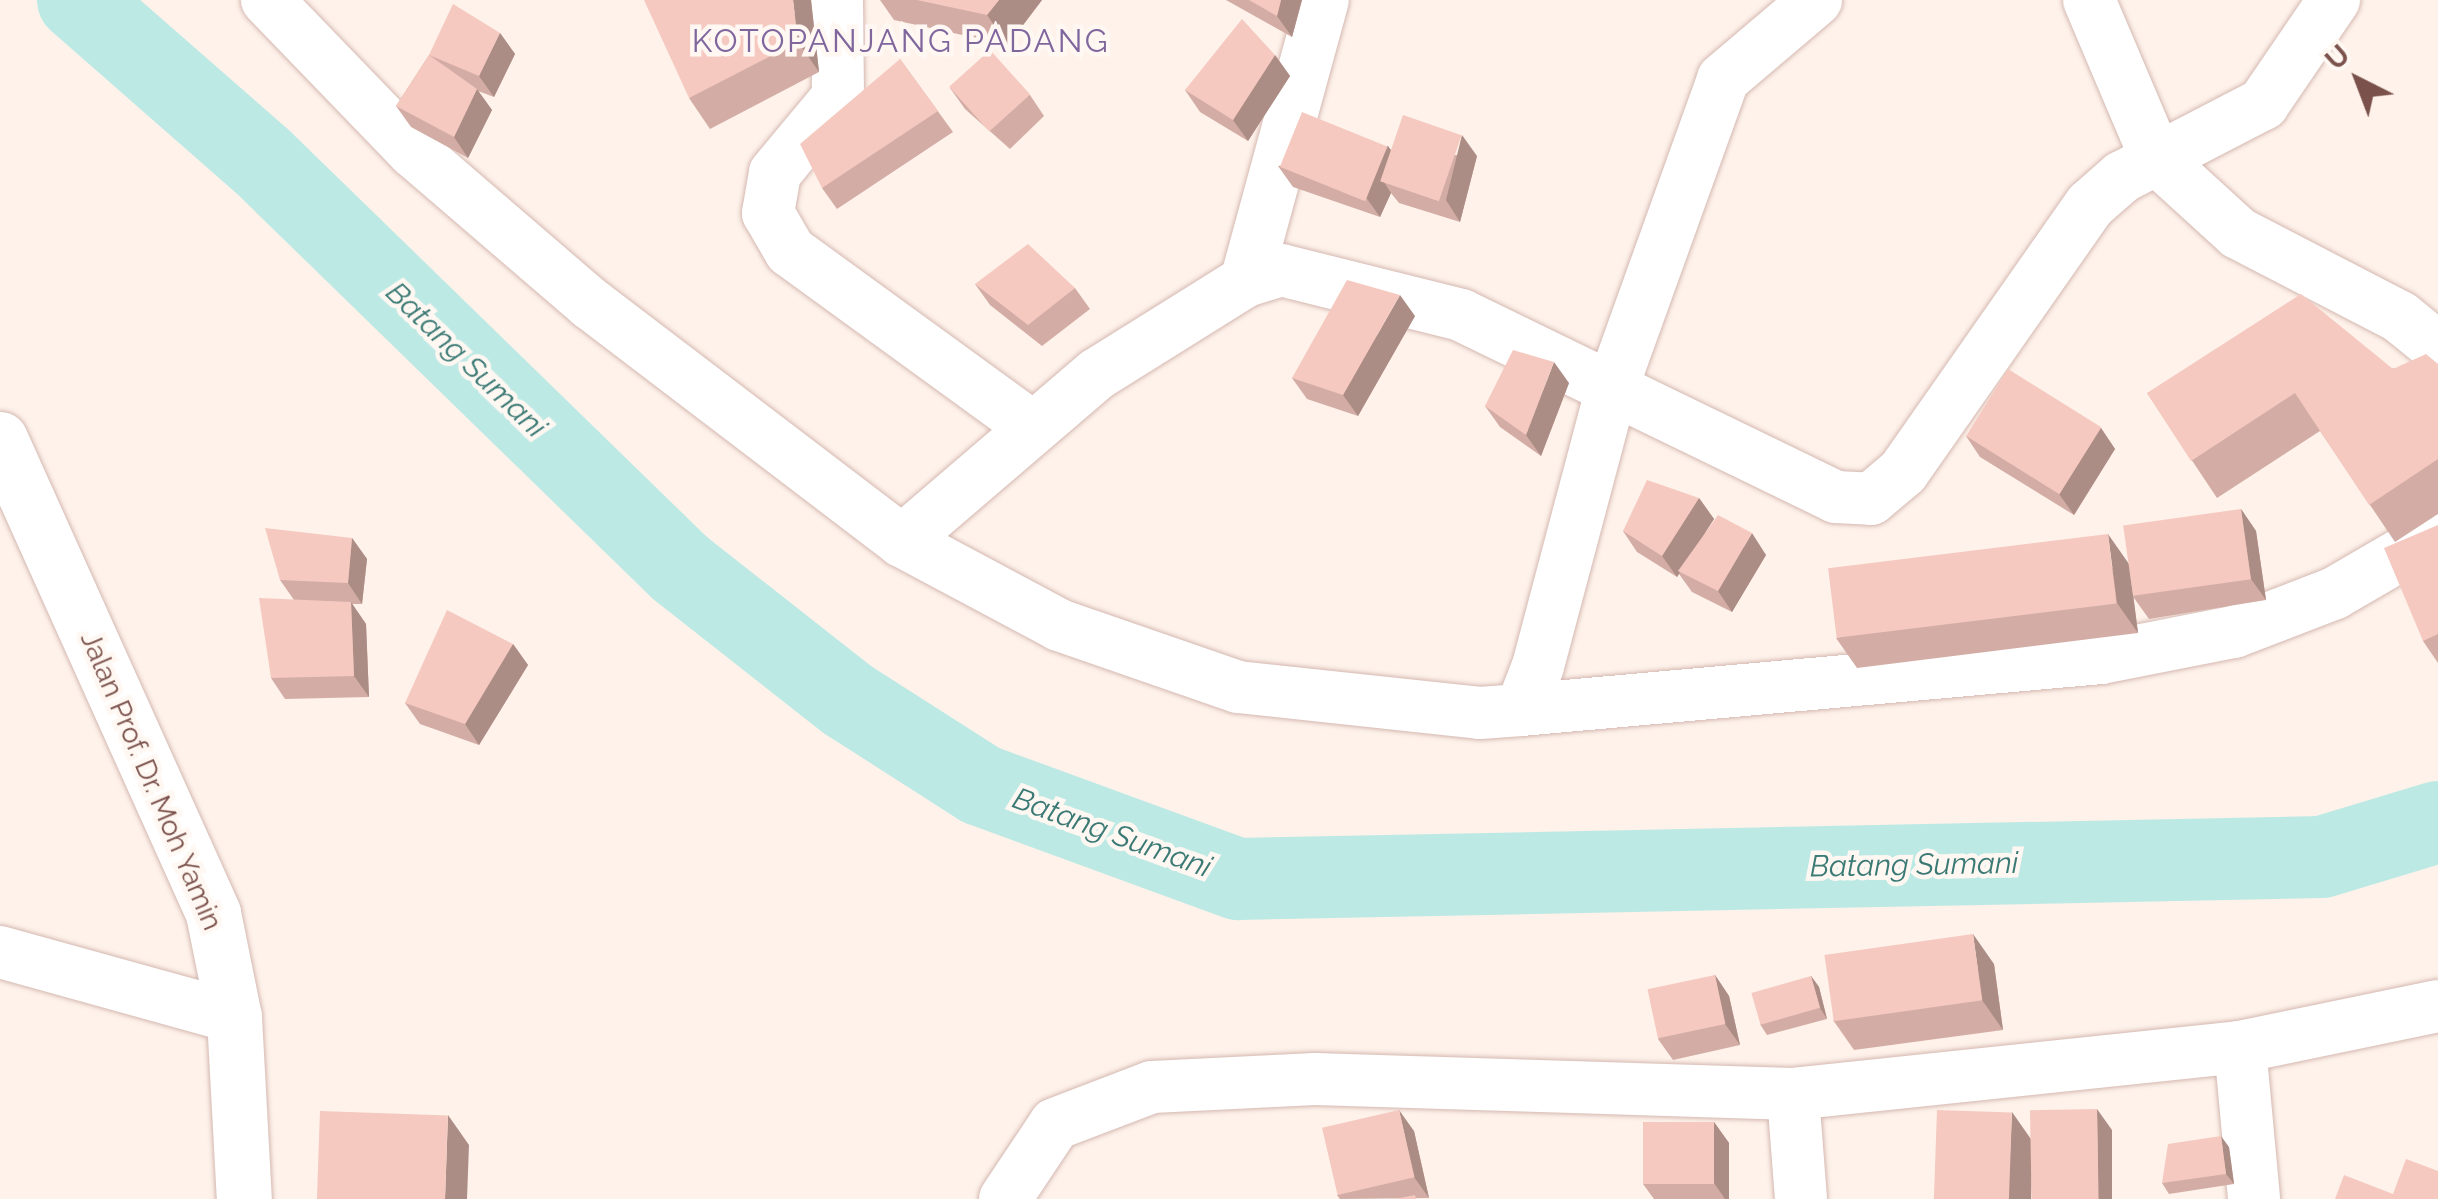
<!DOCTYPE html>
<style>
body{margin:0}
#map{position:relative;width:2438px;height:1199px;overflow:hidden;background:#fef2ea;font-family:Raleway,sans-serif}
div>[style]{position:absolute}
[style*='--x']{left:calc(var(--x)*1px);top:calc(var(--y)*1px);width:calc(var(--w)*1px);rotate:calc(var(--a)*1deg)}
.river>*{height:82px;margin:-41px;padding:0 41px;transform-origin:41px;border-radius:41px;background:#bde9e5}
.roads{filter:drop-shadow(0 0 2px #d4b8b1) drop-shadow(0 0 2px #d4b8b1)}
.street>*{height:52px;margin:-26px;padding:0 26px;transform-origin:26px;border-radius:26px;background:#fff}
.secondary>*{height:55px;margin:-27.5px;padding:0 27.5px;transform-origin:27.5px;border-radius:27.5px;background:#fff}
.wall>*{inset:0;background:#d3ada5}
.shaded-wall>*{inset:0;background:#ac8d86}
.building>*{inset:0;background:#f5c9c0;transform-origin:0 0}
span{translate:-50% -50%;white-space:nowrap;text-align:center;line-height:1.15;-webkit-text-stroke:9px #fff7f2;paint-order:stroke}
.street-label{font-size:28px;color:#7b514b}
.water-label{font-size:30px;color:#3a7974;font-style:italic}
.quarter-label{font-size:32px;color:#7f679e;letter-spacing:2.5px}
.north{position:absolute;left:2308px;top:30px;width:100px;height:100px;-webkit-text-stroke:8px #fff7f2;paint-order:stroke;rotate:318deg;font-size:28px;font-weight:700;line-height:40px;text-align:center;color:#7b514b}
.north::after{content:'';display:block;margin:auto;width:35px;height:45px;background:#7b514b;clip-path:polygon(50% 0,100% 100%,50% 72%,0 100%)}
</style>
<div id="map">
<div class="river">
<i style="--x:78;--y:0;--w:243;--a:41.2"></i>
<i style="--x:261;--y:160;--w:585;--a:44.24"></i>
<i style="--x:680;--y:568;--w:214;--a:38.2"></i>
<i style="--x:848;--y:700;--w:158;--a:32.6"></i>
<i style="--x:981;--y:785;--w:274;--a:20.1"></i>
<i style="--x:1238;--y:879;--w:1084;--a:-1.16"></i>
<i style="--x:2322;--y:857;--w:121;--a:-16.8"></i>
</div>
<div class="roads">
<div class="street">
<i style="--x:267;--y:0;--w:211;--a:46"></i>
<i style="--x:414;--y:152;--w:233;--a:40.7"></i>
<i style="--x:591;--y:304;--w:391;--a:37.3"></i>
<i style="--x:902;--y:541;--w:178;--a:28.1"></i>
<i style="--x:1059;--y:625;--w:189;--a:19.1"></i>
<i style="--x:1238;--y:687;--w:243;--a:6.1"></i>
<i style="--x:1480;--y:713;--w:41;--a:-4.2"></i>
<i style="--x:1521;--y:710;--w:47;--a:-68.9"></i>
<i style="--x:1538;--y:666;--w:288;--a:-75.1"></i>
<i style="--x:1612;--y:388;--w:328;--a:-70.2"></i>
<i style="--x:1723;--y:79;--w:122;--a:-40.3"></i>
<i style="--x:837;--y:0;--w:97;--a:89.4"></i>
<i style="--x:838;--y:97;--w:99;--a:129.7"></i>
<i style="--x:775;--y:173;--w:41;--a:99.9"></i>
<i style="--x:768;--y:213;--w:44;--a:59.9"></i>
<i style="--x:790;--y:251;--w:298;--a:36"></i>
<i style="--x:2089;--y:0;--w:172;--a:67"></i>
<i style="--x:2156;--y:158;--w:111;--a:42.4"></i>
<i style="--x:2238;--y:233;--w:182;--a:27.4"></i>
<i style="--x:2400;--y:317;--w:49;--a:39.2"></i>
<i style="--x:1246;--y:281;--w:291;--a:-74.7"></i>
<i style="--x:902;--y:541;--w:257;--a:-40.6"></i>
<i style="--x:1097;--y:374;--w:176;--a:-32"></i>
<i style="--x:1246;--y:281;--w:37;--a:-17"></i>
<i style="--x:1281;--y:270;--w:186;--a:14"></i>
<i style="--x:1461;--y:315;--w:417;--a:25.9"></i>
<i style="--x:1836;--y:497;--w:35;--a:3"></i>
<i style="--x:1871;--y:499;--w:42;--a:-40.2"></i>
<i style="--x:1903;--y:472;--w:326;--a:-55"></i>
<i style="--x:2090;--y:205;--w:43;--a:-41.2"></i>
<i style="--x:2122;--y:177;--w:159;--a:-27.4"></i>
<i style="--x:2263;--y:104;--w:126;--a:-55.7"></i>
<i style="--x:1521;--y:710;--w:582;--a:-5.12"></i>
<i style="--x:2101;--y:658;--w:136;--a:-11.1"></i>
<i style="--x:2234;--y:632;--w:108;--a:-21.1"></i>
<i style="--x:2335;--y:593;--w:119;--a:-30.2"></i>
<i style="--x:0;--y:952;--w:243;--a:15.5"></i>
<i style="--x:2240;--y:1047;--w:153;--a:84.7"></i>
<i style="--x:1005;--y:1199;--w:90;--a:-56.3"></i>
<i style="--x:1055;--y:1124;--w:104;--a:-20.9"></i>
<i style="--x:1152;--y:1087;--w:163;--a:-2.8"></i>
<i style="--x:1315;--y:1079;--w:478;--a:1.8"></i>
<i style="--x:1801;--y:1199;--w:105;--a:-94.4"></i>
<i style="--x:1793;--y:1094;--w:449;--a:-6"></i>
<i style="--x:2240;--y:1047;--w:202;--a:-11.7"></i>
</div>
<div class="secondary">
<i style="--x:0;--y:439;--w:520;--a:65.8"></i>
<i style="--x:213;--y:913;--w:106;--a:78.6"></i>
<i style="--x:234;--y:1017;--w:182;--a:86.9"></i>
</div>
</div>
<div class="wall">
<i style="clip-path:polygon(811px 0,819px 72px,710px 129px,689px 98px)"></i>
<i style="clip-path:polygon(880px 0,1042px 0,1008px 45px,894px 20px)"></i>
<i style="clip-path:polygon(1226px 0,1302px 0,1292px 37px)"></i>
<i style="clip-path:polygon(500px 33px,515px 54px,494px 97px,478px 91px,492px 110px,468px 158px,411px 127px,396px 106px,429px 55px)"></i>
<i style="clip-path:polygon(1275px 55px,1290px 76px,1248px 141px,1200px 112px,1185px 90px)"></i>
<i style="clip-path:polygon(900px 59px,953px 132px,837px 209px,822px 188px)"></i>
<i style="clip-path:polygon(950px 88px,1030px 95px,1044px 116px,1010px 149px,965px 109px)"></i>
<i style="clip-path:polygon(1388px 146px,1392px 152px,1477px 156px,1460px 222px,1399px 203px,1391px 193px,1380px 217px,1293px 187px,1278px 166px)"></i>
<i style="clip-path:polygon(975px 284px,1075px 288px,1090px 309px,1042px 346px,990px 305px)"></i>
<i style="clip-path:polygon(1415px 316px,1358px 416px,1307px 399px,1292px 378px)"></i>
<i style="clip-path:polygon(2438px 364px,2438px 514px,2395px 542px,2320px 431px,2217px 498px,2147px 393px)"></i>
<i style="clip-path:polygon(1569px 383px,1541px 456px,1500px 427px,1485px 406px)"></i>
<i style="clip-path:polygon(2101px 428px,2115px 449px,2074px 515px,1980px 457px,1966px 436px)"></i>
<i style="clip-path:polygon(1699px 498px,1714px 519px,1705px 532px,1766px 555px,1732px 612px,1692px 592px,1679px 574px,1677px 577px,1637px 552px,1623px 531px)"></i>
<i style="clip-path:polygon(2241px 509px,2256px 531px,2266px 600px,2149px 619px,2134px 598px,2131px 577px,2138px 633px,1857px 668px,1836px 638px,2129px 564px)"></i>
<i style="clip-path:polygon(2438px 525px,2438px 663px,2423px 641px)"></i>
<i style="clip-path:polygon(352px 538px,367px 559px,362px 604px,352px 604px,366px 624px,369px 697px,285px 699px,271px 678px,294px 600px,280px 580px)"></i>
<i style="clip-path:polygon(513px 644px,528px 665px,479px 745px,420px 724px,405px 703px)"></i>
<i style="clip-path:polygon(1994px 964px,2003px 1030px,1854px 1050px,1833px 1020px)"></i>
<i style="clip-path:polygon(1715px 975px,1729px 996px,1740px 1045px,1673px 1060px,1658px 1039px)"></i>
<i style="clip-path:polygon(1811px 976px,1819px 987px,1827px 1019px,1767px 1035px,1760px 1024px)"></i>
<i style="clip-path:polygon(1714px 1122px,1729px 1143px,1729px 1199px,1654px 1199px,1643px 1184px)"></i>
<i style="clip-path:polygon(1414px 1131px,1429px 1198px,1340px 1199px,1337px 1195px)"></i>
<i style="clip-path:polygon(2229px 1147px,2234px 1184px,2169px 1194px,2162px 1183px)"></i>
</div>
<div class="shaded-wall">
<i style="clip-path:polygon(793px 0,811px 0,819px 72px,798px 42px)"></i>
<i style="clip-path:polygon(999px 0,1042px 0,1008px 45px,987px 15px)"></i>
<i style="clip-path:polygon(1281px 0,1302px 0,1292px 37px,1277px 16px)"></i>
<i style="clip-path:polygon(500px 33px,515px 54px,494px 97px,479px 76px)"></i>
<i style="clip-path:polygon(1275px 55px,1290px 76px,1248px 141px,1233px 120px)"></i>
<i style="clip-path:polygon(477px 89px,492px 110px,468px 158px,454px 137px)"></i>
<i style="clip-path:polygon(1462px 135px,1477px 156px,1460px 222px,1446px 200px)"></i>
<i style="clip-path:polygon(1388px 146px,1403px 167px,1384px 182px,1391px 193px,1380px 217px,1365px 196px)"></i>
<i style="clip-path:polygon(1400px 295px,1415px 316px,1358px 416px,1343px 395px)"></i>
<i style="clip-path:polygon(1554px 362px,1569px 383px,1541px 456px,1526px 435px)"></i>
<i style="clip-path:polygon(2101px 428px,2115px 449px,2074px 515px,2059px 494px)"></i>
<i style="clip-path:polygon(1699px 498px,1714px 519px,1677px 577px,1662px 556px)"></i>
<i style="clip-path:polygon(2241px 509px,2256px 531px,2266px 600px,2251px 579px)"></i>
<i style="clip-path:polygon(1752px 533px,1766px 555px,1732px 612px,1718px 591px)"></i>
<i style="clip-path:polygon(2108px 534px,2129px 564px,2138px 633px,2117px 603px)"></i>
<i style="clip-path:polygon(352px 538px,367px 559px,362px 604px,348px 583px)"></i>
<i style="clip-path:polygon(351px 602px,366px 624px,369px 697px,354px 676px)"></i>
<i style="clip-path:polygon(513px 644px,528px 665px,479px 745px,465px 724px)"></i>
<i style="clip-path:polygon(1973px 934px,1994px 964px,2003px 1030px,1982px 1000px)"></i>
<i style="clip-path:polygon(1715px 975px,1729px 996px,1740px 1045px,1725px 1024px)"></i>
<i style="clip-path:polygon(1811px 976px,1819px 987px,1827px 1019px,1820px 1008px)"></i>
<i style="clip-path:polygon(2097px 1109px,2112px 1130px,2112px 1199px,2098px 1199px)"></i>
<i style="clip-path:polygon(1399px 1110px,1414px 1131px,1429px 1198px,1414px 1177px)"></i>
<i style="clip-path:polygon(2012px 1112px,2033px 1142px,2031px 1199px,2008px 1199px)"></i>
<i style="clip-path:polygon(448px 1115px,469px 1145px,467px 1199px,445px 1199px)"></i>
<i style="clip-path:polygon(1714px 1122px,1729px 1143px,1729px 1199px,1725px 1199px,1714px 1183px)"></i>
<i style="clip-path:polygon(2221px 1136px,2229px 1147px,2234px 1184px,2226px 1174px)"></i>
</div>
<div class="building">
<i style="clip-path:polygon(644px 0,793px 0,798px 42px,689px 98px)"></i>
<i style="clip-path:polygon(917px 0,999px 0,987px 15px)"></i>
<i style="clip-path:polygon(1249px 0,1281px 0,1277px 16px)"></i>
<i style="clip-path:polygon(453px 4px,500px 33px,479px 76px,429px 55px)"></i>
<i style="clip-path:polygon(1242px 19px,1275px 55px,1233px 120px,1185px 90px)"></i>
<i style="left:990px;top:50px;width:60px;height:55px;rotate:48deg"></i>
<i style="clip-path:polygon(429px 55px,477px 89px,454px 137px,396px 106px)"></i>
<i style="clip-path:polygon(900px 59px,938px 111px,822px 188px,800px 144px)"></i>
<i style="left:1302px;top:112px;width:92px;height:59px;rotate:22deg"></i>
<i style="left:1403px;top:115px;width:62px;height:70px;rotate:19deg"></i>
<i style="clip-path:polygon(1028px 244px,1075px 288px,1028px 325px,975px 284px)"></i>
<i style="clip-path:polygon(1347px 280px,1400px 295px,1343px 395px,1292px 378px)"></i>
<i style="clip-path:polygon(2301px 294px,2393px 369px,2426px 354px,2438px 364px,2438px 459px,2369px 505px,2295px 393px,2191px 461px,2147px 393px)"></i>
<i style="clip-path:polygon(1513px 350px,1554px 362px,1526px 435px,1485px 406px)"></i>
<i style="left:2008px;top:369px;width:110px;height:79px;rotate:32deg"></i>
<i style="clip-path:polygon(1647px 480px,1699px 498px,1662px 556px,1623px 531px)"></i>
<i style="left:2241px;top:509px;width:71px;height:119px;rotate:82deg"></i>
<i style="clip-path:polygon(1718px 515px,1752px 533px,1718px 591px,1678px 571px)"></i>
<i style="clip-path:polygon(2438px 525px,2438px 634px,2423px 641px,2384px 548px)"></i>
<i style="clip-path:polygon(265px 528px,352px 538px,348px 583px,280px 580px)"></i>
<i style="left:2108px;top:534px;width:70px;height:282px;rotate:83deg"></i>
<i style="clip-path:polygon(259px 598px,351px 602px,354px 676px,271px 678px)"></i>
<i style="clip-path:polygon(447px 610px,513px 644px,465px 724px,405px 703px)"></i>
<i style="left:1973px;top:934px;width:67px;height:150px;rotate:82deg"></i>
<i style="left:1715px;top:975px;width:50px;height:69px;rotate:78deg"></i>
<i style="left:1811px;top:976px;width:33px;height:62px;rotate:74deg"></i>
<i style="left:2097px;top:1109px;width:90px;height:67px;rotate:89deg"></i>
<i style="left:1399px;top:1110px;width:69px;height:79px;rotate:77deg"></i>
<i style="left:1937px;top:1110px;width:75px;height:89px;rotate:2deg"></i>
<i style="left:320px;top:1111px;width:128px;height:88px;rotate:2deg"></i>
<i style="left:1643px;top:1122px;width:71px;height:62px"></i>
<i style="clip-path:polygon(2221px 1136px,2226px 1174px,2162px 1183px,2168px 1144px)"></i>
<i style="clip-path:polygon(2406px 1159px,2438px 1171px,2438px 1199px,2335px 1199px,2344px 1175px,2393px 1194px)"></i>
<i style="clip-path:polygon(1415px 1195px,1416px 1199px,1395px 1199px)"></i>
</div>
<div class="street-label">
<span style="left:151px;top:781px;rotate:67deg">Jalan Prof. Dr. Moh Yamin</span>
</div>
<div class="water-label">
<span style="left:466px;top:360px;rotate:44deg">Batang Sumani</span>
<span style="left:1112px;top:833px;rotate:20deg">Batang Sumani</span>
<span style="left:1914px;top:865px;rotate:-1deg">Batang Sumani</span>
</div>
<div class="quarter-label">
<span style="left:901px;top:41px">KOTOPANJANG PADANG</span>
</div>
<div class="north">U</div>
</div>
